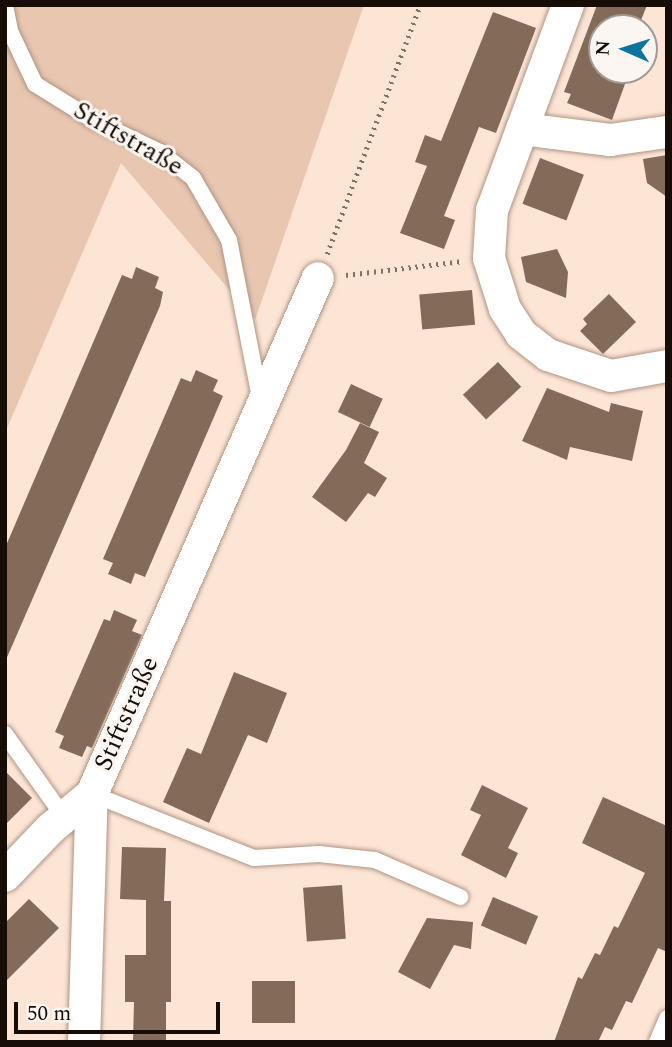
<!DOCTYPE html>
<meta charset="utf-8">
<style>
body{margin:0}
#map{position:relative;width:672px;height:1047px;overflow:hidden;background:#fde5d6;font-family:Spectral,serif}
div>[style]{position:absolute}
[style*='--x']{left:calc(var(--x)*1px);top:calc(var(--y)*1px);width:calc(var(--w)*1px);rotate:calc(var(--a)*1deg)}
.green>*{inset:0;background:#e8c6b0}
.building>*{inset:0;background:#846a59;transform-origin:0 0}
.path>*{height:4.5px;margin-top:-2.25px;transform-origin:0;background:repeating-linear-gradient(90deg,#807066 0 2px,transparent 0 7px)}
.roads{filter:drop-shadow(0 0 2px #af9482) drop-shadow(0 0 2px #af9482)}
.service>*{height:16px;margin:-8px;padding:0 8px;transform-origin:8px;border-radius:8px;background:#fff}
.minor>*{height:32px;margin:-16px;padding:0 16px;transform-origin:16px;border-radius:16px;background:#fff}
span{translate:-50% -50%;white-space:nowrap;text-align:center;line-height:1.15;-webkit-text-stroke:6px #fcf6f2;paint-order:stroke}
.street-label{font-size:26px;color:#160d07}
.frame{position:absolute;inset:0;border:7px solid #160d07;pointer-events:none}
.north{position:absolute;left:588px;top:14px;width:70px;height:70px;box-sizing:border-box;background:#fcf6f2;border:2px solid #a09994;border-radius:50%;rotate:273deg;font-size:19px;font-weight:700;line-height:28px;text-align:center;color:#160d07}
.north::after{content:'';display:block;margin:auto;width:24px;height:32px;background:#0c74a0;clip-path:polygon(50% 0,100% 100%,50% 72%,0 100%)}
.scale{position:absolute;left:14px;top:1002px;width:206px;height:32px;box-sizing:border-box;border:4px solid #160d07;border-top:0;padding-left:9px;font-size:21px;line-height:24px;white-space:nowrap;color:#160d07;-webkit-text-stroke:5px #fcf6f2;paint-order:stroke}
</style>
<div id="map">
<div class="green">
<i style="clip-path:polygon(5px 5px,364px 5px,255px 320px,121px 163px,5px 433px)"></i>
</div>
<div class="building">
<i style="clip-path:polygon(597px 5px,647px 5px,638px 28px,602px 28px,602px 70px,630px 70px,612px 120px,567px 103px,571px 94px,564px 92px)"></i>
<i style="clip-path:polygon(493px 12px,536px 28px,496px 133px,479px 127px,444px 216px,455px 220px,444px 249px,400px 233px,427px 166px,415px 162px,425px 135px,441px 141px)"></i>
<i style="clip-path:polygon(667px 155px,667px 197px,647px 183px,643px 159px)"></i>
<i style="left:540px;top:158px;width:47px;height:49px;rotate:21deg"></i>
<i style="clip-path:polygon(557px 249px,568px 272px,566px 298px,526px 282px,521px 257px)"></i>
<i style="clip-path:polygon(136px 267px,159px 277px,155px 288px,163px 292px,160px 306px,5px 662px,5px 548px,122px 275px,132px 279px)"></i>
<i style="left:472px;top:290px;width:35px;height:53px;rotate:85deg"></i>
<i style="clip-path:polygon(609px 294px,636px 322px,603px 354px,580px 331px,587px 324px,583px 319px)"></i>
<i style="left:498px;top:362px;width:34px;height:48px;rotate:47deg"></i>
<i style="clip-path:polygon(196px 370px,218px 380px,213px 391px,223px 396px,145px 577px,135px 573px,131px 584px,108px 574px,113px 563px,103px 559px,181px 378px,191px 382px)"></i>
<i style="left:351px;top:384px;width:35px;height:31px;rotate:25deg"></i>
<i style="clip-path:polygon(547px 388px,609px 412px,611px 403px,643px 411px,632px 461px,570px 447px,567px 460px,522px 441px)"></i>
<i style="clip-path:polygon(360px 423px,379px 432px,364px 463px,387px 478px,375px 497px,368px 493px,346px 522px,312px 497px,346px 450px)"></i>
<i style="clip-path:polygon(114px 610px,137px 620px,132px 631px,142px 635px,92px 748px,87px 746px,82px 757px,59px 748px,64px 736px,55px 732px,104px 619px,110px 621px)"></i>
<i style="clip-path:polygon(234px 672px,287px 693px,267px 743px,248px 735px,209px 823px,163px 802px,187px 748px,201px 754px)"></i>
<i style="clip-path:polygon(5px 771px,32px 798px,5px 825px)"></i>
<i style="clip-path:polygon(482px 785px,528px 808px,508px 848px,518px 853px,506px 878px,461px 855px,481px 815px,470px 810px)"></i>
<i style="clip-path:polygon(603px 797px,667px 826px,667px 952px,658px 948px,632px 1003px,626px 1001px,612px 1030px,605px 1027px,598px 1042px,554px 1042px,578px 977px,582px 979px,595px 953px,600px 955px,614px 926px,618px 928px,645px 873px,582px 843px)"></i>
<i style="clip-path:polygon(122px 847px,166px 848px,164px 901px,171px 901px,171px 1002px,166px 1002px,166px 1042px,133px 1042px,134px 1002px,125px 1002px,125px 955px,146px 955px,146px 900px,120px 899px)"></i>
<i style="left:342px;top:885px;width:54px;height:39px;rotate:86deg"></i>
<i style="left:493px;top:897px;width:49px;height:31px;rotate:23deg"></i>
<i style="clip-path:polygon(29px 899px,59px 928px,5px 982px,5px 923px)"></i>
<i style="clip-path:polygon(427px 918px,473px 922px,471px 949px,454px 945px,430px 989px,398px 972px)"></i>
<i style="left:252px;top:981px;width:43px;height:42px"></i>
</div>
<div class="path">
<i style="--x:327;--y:254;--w:266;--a:-69.5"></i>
<i style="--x:346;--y:275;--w:118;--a:-6.8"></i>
</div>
<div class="roads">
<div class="service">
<i style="--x:5;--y:5;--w:26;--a:79"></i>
<i style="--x:10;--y:31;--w:59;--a:64.7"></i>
<i style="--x:35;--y:84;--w:68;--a:31.8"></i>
<i style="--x:93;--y:120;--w:74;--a:25.5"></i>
<i style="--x:160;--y:152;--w:42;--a:38.2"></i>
<i style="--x:193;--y:178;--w:72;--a:59.9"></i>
<i style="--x:229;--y:240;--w:161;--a:78.9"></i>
<i style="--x:5;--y:734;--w:102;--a:54.6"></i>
<i style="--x:92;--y:794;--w:174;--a:21.6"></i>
<i style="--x:254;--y:858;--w:65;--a:-3.5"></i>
<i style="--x:319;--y:854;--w:56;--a:6.1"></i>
<i style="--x:375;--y:860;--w:93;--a:23.5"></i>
<i style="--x:657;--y:1042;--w:26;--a:-67"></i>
</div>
<div class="minor">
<i style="--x:568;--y:5;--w:219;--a:110.3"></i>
<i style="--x:492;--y:210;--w:48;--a:93.6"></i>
<i style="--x:489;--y:258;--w:53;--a:72.6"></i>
<i style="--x:505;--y:309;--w:30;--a:57"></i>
<i style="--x:521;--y:334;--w:34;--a:38"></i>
<i style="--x:548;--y:355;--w:66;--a:18.4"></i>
<i style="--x:611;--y:376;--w:57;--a:-10.1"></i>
<i style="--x:522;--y:129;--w:89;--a:7.1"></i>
<i style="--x:610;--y:140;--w:58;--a:-8"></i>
<i style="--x:5;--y:876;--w:65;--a:-46.2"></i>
<i style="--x:50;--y:829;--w:55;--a:-39.8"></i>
<i style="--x:84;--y:1042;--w:248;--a:-88.2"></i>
<i style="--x:92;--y:794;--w:563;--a:-66.35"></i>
</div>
</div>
<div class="street-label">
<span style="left:128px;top:139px;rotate:30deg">Stiftstraße</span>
<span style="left:127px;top:714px;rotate:-66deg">Stiftstraße</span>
</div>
<div class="frame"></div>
<div class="north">N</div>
<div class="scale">50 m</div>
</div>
